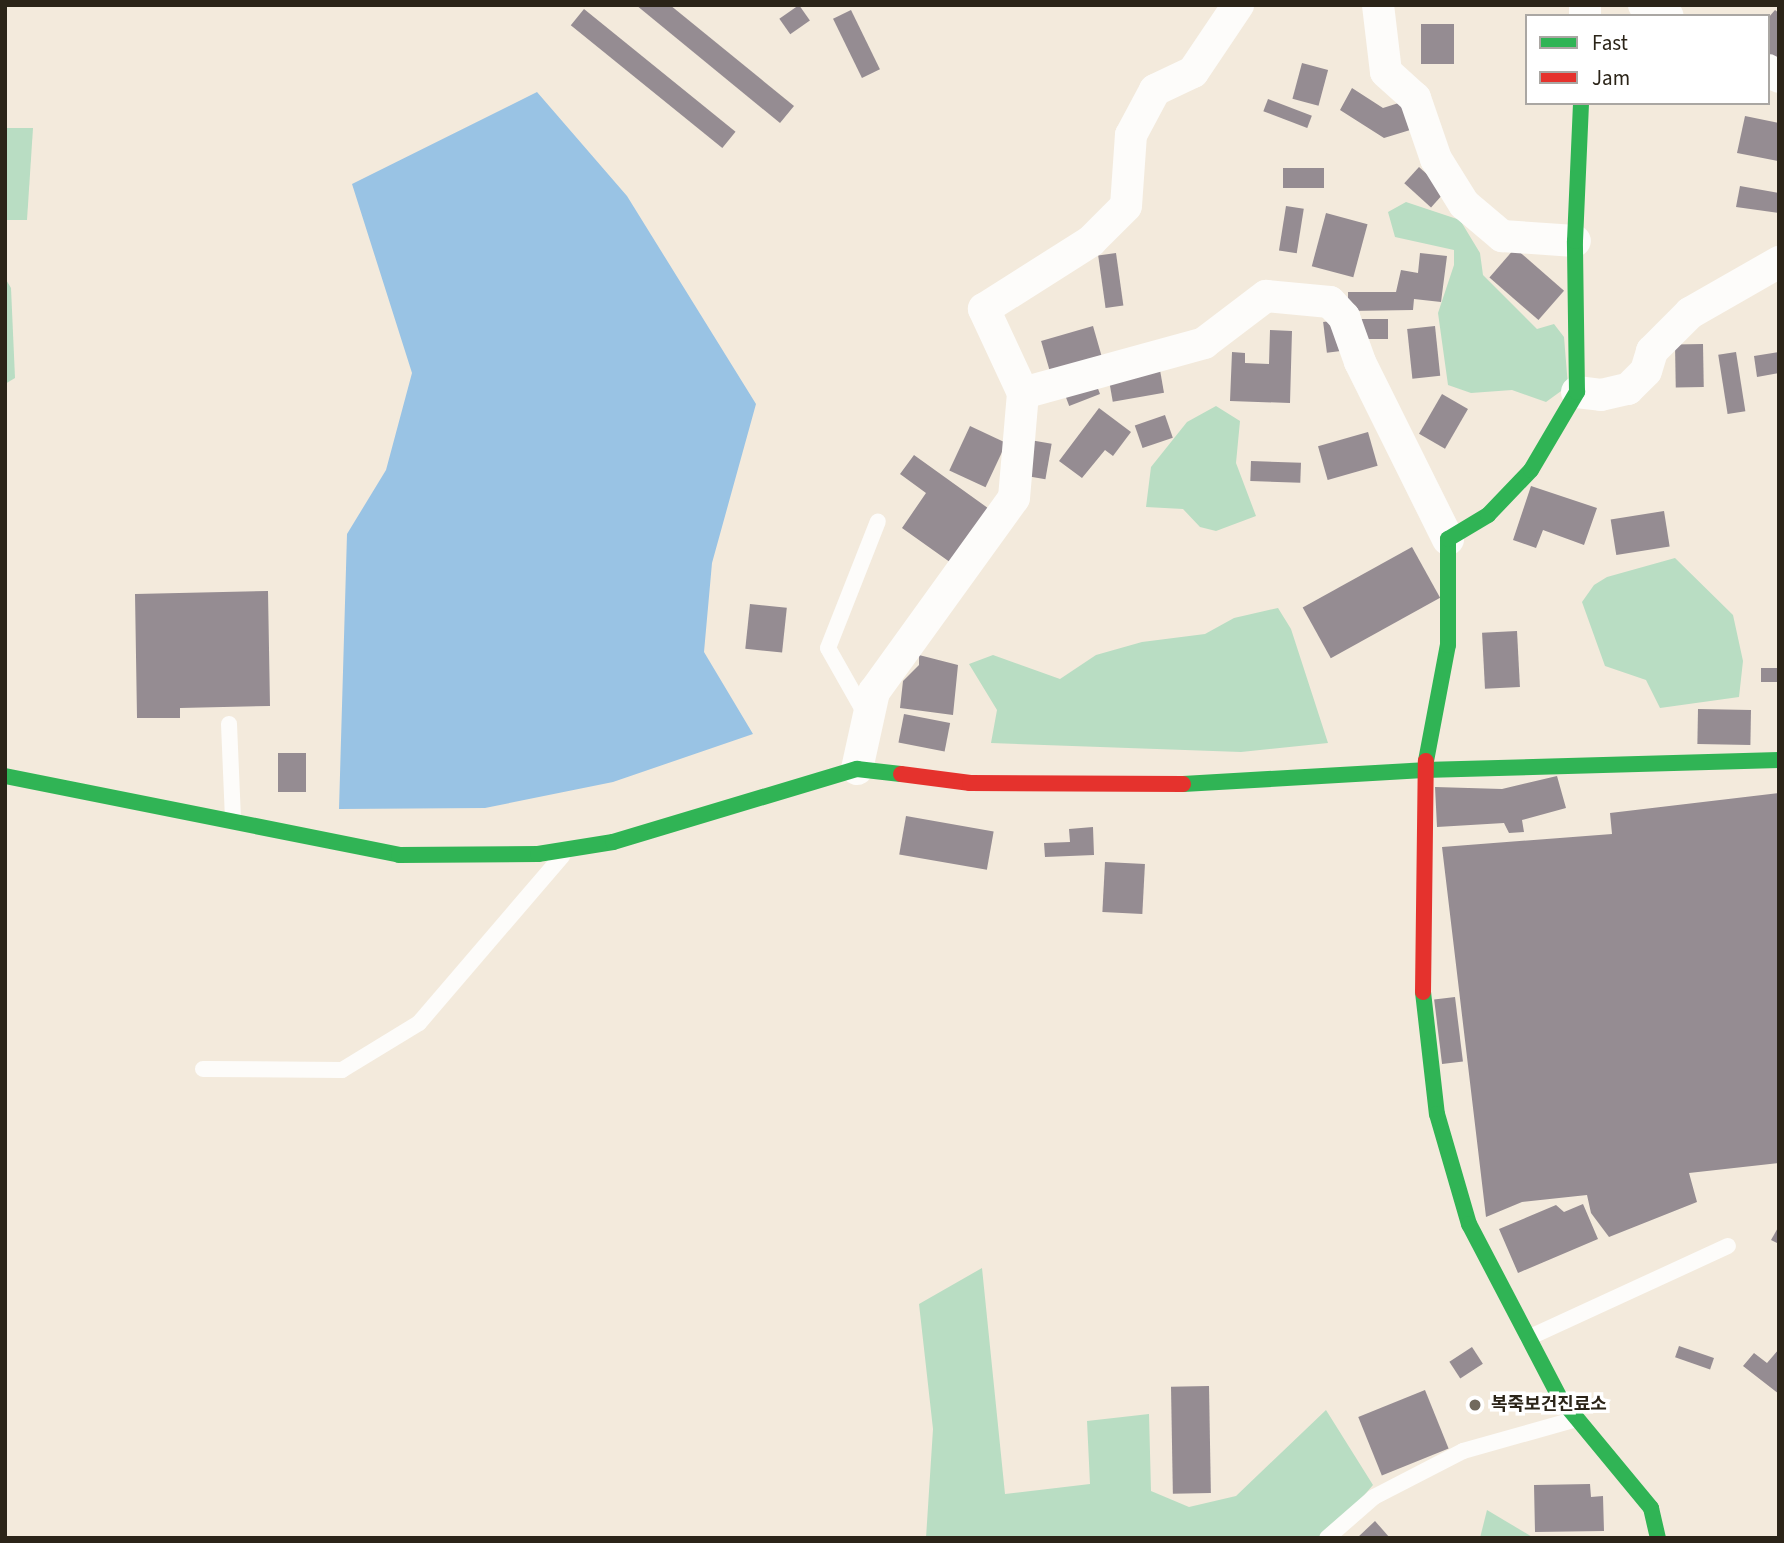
<!DOCTYPE html>
<meta charset="utf-8">
<style>
body{margin:0}
#map{position:relative;width:1784px;height:1543px;overflow:hidden;background:#f3eadc;font-family:"Source Sans 3","Noto Sans KR",sans-serif}
div>[style]{position:absolute}
[style*='--x']{left:calc(var(--x)*1px);top:calc(var(--y)*1px);width:calc(var(--w)*1px);rotate:calc(var(--a)*1deg)}
.green>*{inset:0;background:#b9ddc3}
.water>*{inset:0;background:#99c3e4}
.building>*{inset:0;background:#958c92;transform-origin:0 0}
.lane>*{height:16px;margin:-8px;padding:0 8px;transform-origin:8px;border-radius:8px;background:#fdfcfa}
.street>*{height:32px;margin:-16px;padding:0 16px;transform-origin:16px;border-radius:16px;background:#fdfcfa}
.fast>*{height:16px;margin:-8px;padding:0 8px;transform-origin:8px;border-radius:8px;background:#30b455}
.jam>*{height:16px;margin:-8px;padding:0 8px;transform-origin:8px;border-radius:8px;background:#e5322d}
.dots>*{width:19px;height:19px;translate:-50% -50%;box-sizing:border-box;border:4px solid #fff;border-radius:50%}
span{translate:-50% -50%;white-space:nowrap;text-align:center;line-height:1.15;-webkit-text-stroke:7px #fff;paint-order:stroke}
.poi-label{font-size:18px;color:#2b2418;font-weight:700}
.left{translate:0 -50%;text-align:left}
.frame{position:absolute;inset:0;border:7px solid #2b2418;pointer-events:none}
.legend{position:absolute;left:1525px;top:14px;width:245px;height:91px;box-sizing:border-box;background:#fff;border:2px solid #aaa7a3;margin:0;padding:9px 12px;list-style:none;font-size:21px;color:#2b2418}
.legend li{display:flex;align-items:center;gap:14px;height:35px}
.legend b{width:35px;border:2px solid #aaa7a3}
</style>
<div id="map">
<div class="green">
<i style="clip-path:polygon(5px 128px,33px 128px,27px 220px,5px 220px)"></i>
<i style="clip-path:polygon(1406px 202px,1460px 220px,1480px 253px,1483px 275px,1537px 329px,1554px 324px,1564px 337px,1568px 386px,1546px 402px,1512px 390px,1471px 393px,1448px 385px,1438px 313px,1454px 265px,1454px 250px,1395px 237px,1388px 212px)"></i>
<i style="clip-path:polygon(5px 278px,11px 288px,15px 378px,5px 384px)"></i>
<i style="clip-path:polygon(1216px 406px,1240px 421px,1236px 463px,1256px 516px,1216px 531px,1200px 527px,1183px 509px,1146px 507px,1151px 467px,1187px 422px)"></i>
<i style="clip-path:polygon(1675px 558px,1733px 615px,1743px 661px,1739px 697px,1660px 708px,1646px 680px,1605px 666px,1582px 602px,1594px 585px,1607px 577px)"></i>
<i style="clip-path:polygon(1278px 608px,1291px 629px,1328px 743px,1241px 752px,991px 743px,997px 710px,969px 664px,993px 655px,1060px 679px,1096px 655px,1142px 642px,1205px 634px,1234px 618px)"></i>
<i style="clip-path:polygon(982px 1268px,1005px 1494px,1090px 1484px,1087px 1421px,1149px 1414px,1151px 1491px,1189px 1507px,1236px 1496px,1326px 1410px,1373px 1485px,1327px 1538px,926px 1538px,933px 1429px,919px 1304px)"></i>
<i style="clip-path:polygon(1487px 1510px,1534px 1538px,1480px 1538px)"></i>
</div>
<div class="water">
<i style="clip-path:polygon(537px 92px,627px 196px,756px 404px,712px 563px,704px 652px,753px 734px,613px 782px,485px 808px,339px 809px,347px 534px,386px 470px,412px 373px,352px 184px)"></i>
</div>
<div class="building">
<i style="clip-path:polygon(636px 5px,670px 5px,794px 106px,780px 123px)"></i>
<i style="left:799px;top:5px;width:19px;height:24px;rotate:55deg"></i>
<i style="left:584px;top:9px;width:195px;height:21px;rotate:39deg"></i>
<i style="left:851px;top:10px;width:66px;height:20px;rotate:64deg"></i>
<i style="clip-path:polygon(1775px 10px,1779px 13px,1779px 66px,1768px 58px,1768px 18px)"></i>
<i style="left:1421px;top:24px;width:33px;height:40px"></i>
<i style="left:1302px;top:63px;width:27px;height:37px;rotate:15deg"></i>
<i style="clip-path:polygon(1352px 88px,1383px 108px,1408px 100px,1420px 127px,1384px 138px,1340px 110px)"></i>
<i style="left:1268px;top:99px;width:47px;height:13px;rotate:21deg"></i>
<i style="clip-path:polygon(1745px 116px,1779px 123px,1778px 161px,1737px 153px)"></i>
<i style="left:1419px;top:167px;width:36px;height:22px;rotate:42deg"></i>
<i style="left:1283px;top:168px;width:41px;height:20px"></i>
<i style="clip-path:polygon(1740px 186px,1779px 193px,1779px 213px,1736px 207px)"></i>
<i style="left:1286px;top:206px;width:18px;height:45px;rotate:9deg"></i>
<i style="left:1326px;top:213px;width:43px;height:55px;rotate:15deg"></i>
<i style="left:1515px;top:248px;width:65px;height:39px;rotate:41deg"></i>
<i style="left:1116px;top:253px;width:53px;height:18px;rotate:82deg"></i>
<i style="clip-path:polygon(1420px 253px,1447px 256px,1441px 302px,1414px 299px,1413px 310px,1348px 311px,1348px 292px,1396px 292px,1401px 270px,1418px 273px)"></i>
<i style="left:1354px;top:319px;width:34px;height:20px"></i>
<i style="left:1339px;top:320px;width:31px;height:16px;rotate:83deg"></i>
<i style="left:1093px;top:326px;width:33px;height:54px;rotate:74deg"></i>
<i style="left:1435px;top:326px;width:50px;height:28px;rotate:84deg"></i>
<i style="clip-path:polygon(1270px 330px,1292px 331px,1290px 403px,1230px 401px,1232px 352px,1245px 353px,1245px 363px,1269px 364px)"></i>
<i style="left:1703px;top:344px;width:43px;height:28px;rotate:89deg"></i>
<i style="left:1736px;top:352px;width:60px;height:18px;rotate:81deg"></i>
<i style="clip-path:polygon(1779px 352px,1779px 373px,1757px 377px,1754px 356px)"></i>
<i style="left:1160px;top:370px;width:23px;height:52px;rotate:80deg"></i>
<i style="left:1095px;top:381px;width:14px;height:33px;rotate:69deg"></i>
<i style="left:1442px;top:394px;width:30px;height:46px;rotate:30deg"></i>
<i style="clip-path:polygon(1099px 408px,1131px 432px,1113px 456px,1105px 450px,1082px 478px,1059px 461px)"></i>
<i style="left:1165px;top:415px;width:24px;height:32px;rotate:71deg"></i>
<i style="left:970px;top:426px;width:40px;height:49px;rotate:25deg"></i>
<i style="left:1368px;top:432px;width:35px;height:52px;rotate:74deg"></i>
<i style="left:1030px;top:440px;width:22px;height:36px;rotate:10deg"></i>
<i style="clip-path:polygon(914px 455px,992px 511px,954px 565px,902px 528px,926px 493px,900px 474px)"></i>
<i style="left:1251px;top:461px;width:50px;height:20px;rotate:2deg"></i>
<i style="clip-path:polygon(1531px 486px,1597px 508px,1584px 545px,1543px 530px,1536px 548px,1513px 540px)"></i>
<i style="left:1664px;top:511px;width:36px;height:54px;rotate:81deg"></i>
<i style="left:1412px;top:547px;width:58px;height:125px;rotate:61deg"></i>
<i style="clip-path:polygon(268px 591px,270px 706px,180px 708px,180px 718px,137px 718px,135px 594px)"></i>
<i style="left:750px;top:604px;width:37px;height:45px;rotate:6deg"></i>
<i style="left:1517px;top:631px;width:56px;height:35px;rotate:87deg"></i>
<i style="clip-path:polygon(919px 655px,958px 665px,953px 715px,900px 708px,903px 681px,919px 665px)"></i>
<i style="left:1779px;top:668px;width:14px;height:18px;rotate:90deg"></i>
<i style="left:1698px;top:709px;width:53px;height:35px;rotate:1deg"></i>
<i style="left:904px;top:714px;width:47px;height:29px;rotate:11deg"></i>
<i style="left:278px;top:753px;width:28px;height:39px"></i>
<i style="clip-path:polygon(1557px 776px,1566px 808px,1522px 820px,1524px 832px,1509px 833px,1504px 823px,1437px 827px,1435px 787px,1502px 789px)"></i>
<i style="clip-path:polygon(1779px 793px,1779px 1163px,1689px 1173px,1697px 1202px,1609px 1237px,1591px 1213px,1587px 1195px,1522px 1202px,1486px 1217px,1442px 847px,1612px 834px,1610px 813px)"></i>
<i style="left:906px;top:816px;width:89px;height:39px;rotate:10deg"></i>
<i style="clip-path:polygon(1093px 827px,1094px 855px,1045px 857px,1044px 843px,1070px 842px,1069px 829px)"></i>
<i style="left:1105px;top:862px;width:40px;height:50px;rotate:3deg"></i>
<i style="left:1455px;top:997px;width:65px;height:21px;rotate:83deg"></i>
<i style="clip-path:polygon(1583px 1204px,1598px 1239px,1518px 1273px,1499px 1229px,1556px 1205px,1564px 1212px)"></i>
<i style="clip-path:polygon(1779px 1226px,1779px 1244px,1771px 1240px)"></i>
<i style="left:1679px;top:1346px;width:37px;height:12px;rotate:19deg"></i>
<i style="left:1472px;top:1347px;width:20px;height:27px;rotate:57deg"></i>
<i style="clip-path:polygon(1779px 1349px,1779px 1394px,1743px 1366px,1754px 1353px,1767px 1363px)"></i>
<i style="left:1209px;top:1386px;width:107px;height:38px;rotate:89deg"></i>
<i style="left:1425px;top:1390px;width:63px;height:72px;rotate:68deg"></i>
<i style="clip-path:polygon(1590px 1484px,1591px 1497px,1603px 1496px,1604px 1531px,1535px 1532px,1534px 1485px)"></i>
<i style="clip-path:polygon(1375px 1521px,1390px 1538px,1357px 1538px)"></i>
</div>
<div class="lane">
<i style="--x:867;--y:717;--w:79;--a:-119.5"></i>
<i style="--x:828;--y:648;--w:136;--a:-68.5"></i>
<i style="--x:229;--y:724;--w:97;--a:87.6"></i>
<i style="--x:203;--y:1069;--w:139;--a:0.4"></i>
<i style="--x:342;--y:1070;--w:90;--a:-31.4"></i>
<i style="--x:419;--y:1023;--w:220;--a:-49.4"></i>
<i style="--x:1528;--y:1338;--w:220;--a:-24.7"></i>
<i style="--x:1327;--y:1538;--w:62;--a:-41.1"></i>
<i style="--x:1374;--y:1497;--w:100;--a:-27.3"></i>
<i style="--x:1463;--y:1451;--w:118;--a:-15.7"></i>
</div>
<div class="street">
<i style="--x:1378;--y:5;--w:67;--a:83.2"></i>
<i style="--x:1386;--y:72;--w:39;--a:42"></i>
<i style="--x:1415;--y:98;--w:65;--a:71"></i>
<i style="--x:1436;--y:159;--w:53;--a:58.1"></i>
<i style="--x:1464;--y:204;--w:50;--a:40.1"></i>
<i style="--x:1502;--y:236;--w:73;--a:3.9"></i>
<i style="--x:1644;--y:5;--w:26;--a:25"></i>
<i style="--x:1585;--y:16;--w:11;--a:-90"></i>
<i style="--x:1768;--y:70;--w:13;--a:32"></i>
<i style="--x:1577;--y:392;--w:24;--a:7"></i>
<i style="--x:1601;--y:395;--w:28;--a:-13"></i>
<i style="--x:1628;--y:389;--w:25;--a:-45"></i>
<i style="--x:1646;--y:371;--w:21;--a:-73"></i>
<i style="--x:1652;--y:351;--w:54;--a:-45"></i>
<i style="--x:1690;--y:313;--w:103;--a:-29.8"></i>
<i style="--x:1023;--y:393;--w:188;--a:-15.4"></i>
<i style="--x:1204;--y:343;--w:78;--a:-37.2"></i>
<i style="--x:1266;--y:296;--w:64;--a:5.4"></i>
<i style="--x:1330;--y:302;--w:21;--a:47"></i>
<i style="--x:1344;--y:317;--w:48;--a:70.4"></i>
<i style="--x:1360;--y:362;--w:198;--a:63.6"></i>
<i style="--x:857;--y:769;--w:79;--a:-77.6"></i>
<i style="--x:874;--y:692;--w:239;--a:-54.2"></i>
<i style="--x:1014;--y:498;--w:105;--a:-85.1"></i>
<i style="--x:1023;--y:393;--w:93;--a:-114.9"></i>
<i style="--x:984;--y:309;--w:127;--a:-32.4"></i>
<i style="--x:1091;--y:241;--w:49;--a:-45"></i>
<i style="--x:1126;--y:206;--w:71;--a:-86"></i>
<i style="--x:1131;--y:135;--w:51;--a:-61.9"></i>
<i style="--x:1155;--y:90;--w:42;--a:-25.3"></i>
<i style="--x:1193;--y:72;--w:81;--a:-56.1"></i>
</div>
<div class="fast">
<i style="--x:1426;--y:761;--w:118;--a:-79.3"></i>
<i style="--x:1448;--y:645;--w:106;--a:-90"></i>
<i style="--x:1448;--y:539;--w:47;--a:-31"></i>
<i style="--x:1488;--y:515;--w:62;--a:-46.3"></i>
<i style="--x:1531;--y:470;--w:91;--a:-59.5"></i>
<i style="--x:1577;--y:392;--w:151;--a:-90.8"></i>
<i style="--x:1575;--y:241;--w:138;--a:-87.5"></i>
<i style="--x:5;--y:776;--w:402;--a:11.3"></i>
<i style="--x:399;--y:855;--w:139;--a:-0.4"></i>
<i style="--x:538;--y:854;--w:76;--a:-9.1"></i>
<i style="--x:613;--y:842;--w:255;--a:-16.7"></i>
<i style="--x:857;--y:769;--w:44;--a:6.5"></i>
<i style="--x:1183;--y:784;--w:241;--a:-3.3"></i>
<i style="--x:1424;--y:770;--w:355;--a:-1.6"></i>
<i style="--x:1423;--y:992;--w:123;--a:83.5"></i>
<i style="--x:1437;--y:1114;--w:115;--a:73.8"></i>
<i style="--x:1469;--y:1224;--w:196;--a:62.4"></i>
<i style="--x:1560;--y:1398;--w:143;--a:50.4"></i>
<i style="--x:1651;--y:1508;--w:31;--a:77"></i>
</div>
<div class="jam">
<i style="--x:901;--y:774;--w:70;--a:7.4"></i>
<i style="--x:970;--y:783;--w:213;--a:0.3"></i>
<i style="--x:1423;--y:992;--w:231;--a:-89.3"></i>
</div>
<div class="dots">
<i style="left:1475px;top:1405px;background:#71695d"></i>
</div>
<div class="poi-label">
<span class="left" style="left:1491px;top:1405px">복죽보건진료소</span>
</div>
<div class="frame"></div>
<ul class="legend">
<li><b style="height:9px;background:#30b455"></b>Fast</li>
<li><b style="height:9px;background:#e5322d"></b>Jam</li>
</ul>
</div>
